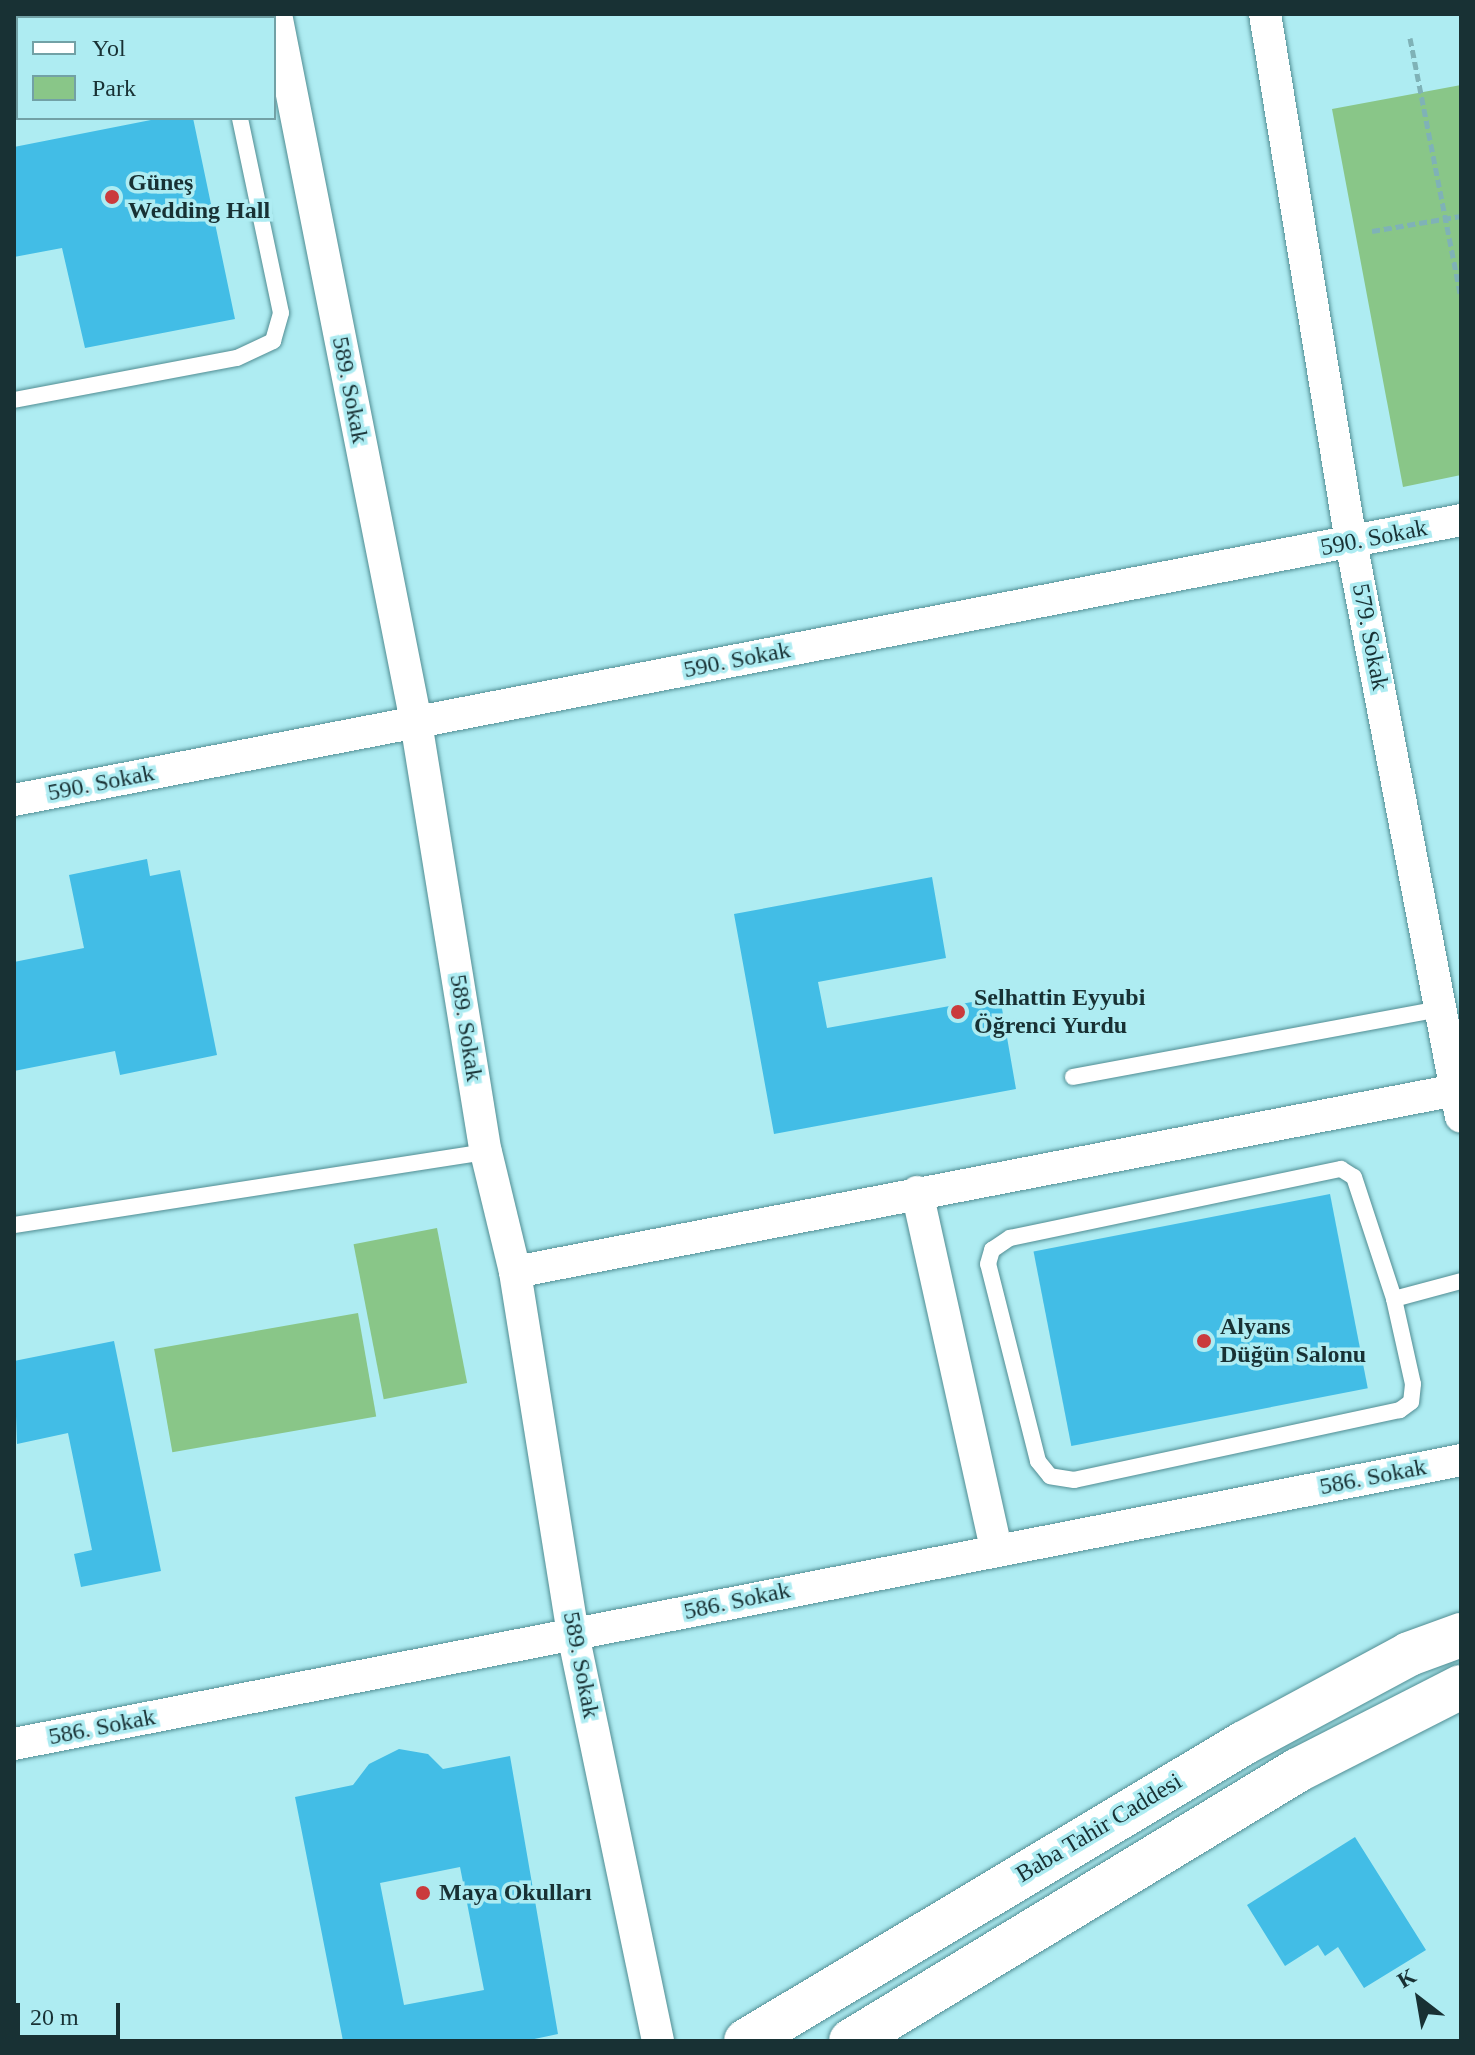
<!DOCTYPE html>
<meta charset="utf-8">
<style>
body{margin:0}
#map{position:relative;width:1475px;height:2055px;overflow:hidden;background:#aeecf2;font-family:"Times New Roman",serif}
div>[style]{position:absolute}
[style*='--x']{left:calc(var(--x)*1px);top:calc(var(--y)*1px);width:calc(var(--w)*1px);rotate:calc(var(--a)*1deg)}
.green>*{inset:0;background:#89c688;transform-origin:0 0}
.building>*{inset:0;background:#42bde6;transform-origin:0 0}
.path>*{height:5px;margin-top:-2.5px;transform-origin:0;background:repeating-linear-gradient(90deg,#7fb2b7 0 8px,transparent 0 12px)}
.roads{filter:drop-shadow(0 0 2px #518d93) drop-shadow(0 0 2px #518d93)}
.lane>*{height:16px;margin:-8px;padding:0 8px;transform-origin:8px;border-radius:8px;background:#fff}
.street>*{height:32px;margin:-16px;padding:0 16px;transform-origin:16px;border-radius:16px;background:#fff}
.secondary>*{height:44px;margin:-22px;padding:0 22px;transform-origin:22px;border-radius:22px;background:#fff}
.dots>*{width:22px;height:22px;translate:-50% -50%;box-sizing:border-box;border:4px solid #aeecf2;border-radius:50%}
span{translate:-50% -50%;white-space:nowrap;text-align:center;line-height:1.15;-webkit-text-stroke:7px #aeecf2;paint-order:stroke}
.poi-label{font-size:24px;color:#183134;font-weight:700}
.left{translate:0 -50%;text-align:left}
.street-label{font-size:24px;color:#183134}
.frame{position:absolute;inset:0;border:16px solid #183134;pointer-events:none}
.legend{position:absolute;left:16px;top:16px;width:260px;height:104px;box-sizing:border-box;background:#aeecf2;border:2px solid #72a1a6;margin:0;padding:10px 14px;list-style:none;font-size:24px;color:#183134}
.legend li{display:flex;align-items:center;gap:16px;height:40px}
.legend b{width:40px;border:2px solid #72a1a6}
.north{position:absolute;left:1379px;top:1959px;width:80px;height:80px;-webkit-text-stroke:6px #aeecf2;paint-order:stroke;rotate:329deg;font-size:22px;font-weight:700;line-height:32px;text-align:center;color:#183134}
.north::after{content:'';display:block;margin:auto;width:28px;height:36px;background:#183134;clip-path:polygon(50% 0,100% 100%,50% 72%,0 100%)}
.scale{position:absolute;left:16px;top:2003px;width:104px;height:36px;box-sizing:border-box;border:4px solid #183134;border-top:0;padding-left:10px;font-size:24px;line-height:28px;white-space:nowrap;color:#183134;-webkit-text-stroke:6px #aeecf2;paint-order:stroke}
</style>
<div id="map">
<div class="green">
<i style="clip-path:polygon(1461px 85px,1461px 475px,1403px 487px,1332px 109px)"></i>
<i style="left:437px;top:1228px;width:158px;height:85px;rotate:79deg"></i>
<i style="left:358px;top:1313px;width:105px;height:207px;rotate:80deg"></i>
</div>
<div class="building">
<i style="clip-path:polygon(161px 118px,193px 118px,235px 319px,85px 348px,62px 248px,14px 257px,14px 147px)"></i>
<i style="clip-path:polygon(147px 859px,150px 876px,180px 870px,217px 1055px,120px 1075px,115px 1051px,14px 1071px,14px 962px,84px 948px,69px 875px)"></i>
<i style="clip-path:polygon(932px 877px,946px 958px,818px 982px,827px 1028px,1000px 997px,1016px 1089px,774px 1134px,734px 914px)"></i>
<i style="left:1330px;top:1194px;width:198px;height:302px;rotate:79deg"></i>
<i style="clip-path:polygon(114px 1341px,161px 1571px,81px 1587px,74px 1554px,92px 1550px,68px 1433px,17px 1444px,14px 1361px)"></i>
<i style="clip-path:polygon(evenodd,399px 1749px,428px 1754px,443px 1769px,510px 1756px,558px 2034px,525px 2041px,343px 2041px,295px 1797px,353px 1785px,369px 1764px,399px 1749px,460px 1867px,484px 1990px,404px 2005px,380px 1883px,460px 1867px)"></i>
<i style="clip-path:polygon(1355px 1837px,1426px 1950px,1364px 1988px,1338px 1947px,1325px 1956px,1318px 1945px,1285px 1966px,1247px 1905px)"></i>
</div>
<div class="path">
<i style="--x:1410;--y:38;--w:264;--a:78.9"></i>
<i style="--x:1372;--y:231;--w:90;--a:-9.6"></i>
</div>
<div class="roads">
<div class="lane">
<i style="--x:211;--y:18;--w:4;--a:-76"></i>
<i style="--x:14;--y:400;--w:227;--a:-10.7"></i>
<i style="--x:237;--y:358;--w:40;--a:-25"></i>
<i style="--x:273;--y:341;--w:29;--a:-74"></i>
<i style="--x:281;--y:313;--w:199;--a:-101.9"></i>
<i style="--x:1073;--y:1077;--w:374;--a:-10.5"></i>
<i style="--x:1341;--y:1169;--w:15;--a:32"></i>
<i style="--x:1354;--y:1177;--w:128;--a:71.8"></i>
<i style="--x:1394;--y:1299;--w:87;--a:77.4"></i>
<i style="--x:1413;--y:1384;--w:18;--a:96"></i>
<i style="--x:1411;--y:1402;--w:14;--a:144"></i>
<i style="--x:1400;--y:1410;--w:333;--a:167.9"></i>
<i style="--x:1074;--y:1480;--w:24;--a:-171"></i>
<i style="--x:1050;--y:1476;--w:19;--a:-129"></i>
<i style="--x:1038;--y:1461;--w:203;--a:-104.2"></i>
<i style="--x:988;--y:1264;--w:15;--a:-74"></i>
<i style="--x:992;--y:1250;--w:22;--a:-34"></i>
<i style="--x:1010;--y:1238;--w:338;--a:-11.8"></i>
<i style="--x:14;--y:1225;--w:478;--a:-8.8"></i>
<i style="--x:1394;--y:1299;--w:69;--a:-15"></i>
</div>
<div class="street">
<i style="--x:276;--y:14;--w:722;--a:78.81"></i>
<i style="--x:416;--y:722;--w:436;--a:80.8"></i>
<i style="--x:486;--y:1152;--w:123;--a:76.4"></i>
<i style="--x:515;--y:1272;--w:367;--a:80.9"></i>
<i style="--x:573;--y:1634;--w:416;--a:78.2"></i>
<i style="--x:1265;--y:14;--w:535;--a:80.75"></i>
<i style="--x:1351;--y:542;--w:585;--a:79.17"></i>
<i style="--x:14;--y:800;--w:1474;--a:-10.95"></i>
<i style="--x:917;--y:1192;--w:365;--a:77.5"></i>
<i style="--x:515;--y:1272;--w:958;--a:-10.95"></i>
<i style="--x:14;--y:1744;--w:1475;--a:-11.1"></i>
</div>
<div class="secondary">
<i style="--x:14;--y:18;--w:21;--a:-11"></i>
<i style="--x:746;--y:2041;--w:580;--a:-30.9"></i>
<i style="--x:1244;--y:1743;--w:187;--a:-28.3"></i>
<i style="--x:1409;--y:1654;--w:55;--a:-20.1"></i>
<i style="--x:851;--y:2041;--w:523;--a:-31.23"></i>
<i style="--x:1298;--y:1770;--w:183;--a:-27"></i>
</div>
</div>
<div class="dots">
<i style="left:112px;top:197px;background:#ca3b3d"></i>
<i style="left:958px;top:1012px;background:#ca3b3d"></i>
<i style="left:1204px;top:1341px;background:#ca3b3d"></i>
<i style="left:423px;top:1893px;background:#ca3b3d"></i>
</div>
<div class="poi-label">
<span class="left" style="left:128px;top:197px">Güneş<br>Wedding Hall</span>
<span class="left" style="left:974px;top:1012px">Selhattin Eyyubi<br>Öğrenci Yurdu</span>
<span class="left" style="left:1220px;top:1341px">Alyans<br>Düğün Salonu</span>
<span class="left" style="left:439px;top:1893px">Maya Okulları</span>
</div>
<div class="street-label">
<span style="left:350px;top:390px;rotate:79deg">589. Sokak</span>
<span style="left:1374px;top:538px;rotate:-11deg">590. Sokak</span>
<span style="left:1370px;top:637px;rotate:79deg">579. Sokak</span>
<span style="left:737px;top:660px;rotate:-11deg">590. Sokak</span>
<span style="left:101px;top:783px;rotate:-11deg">590. Sokak</span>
<span style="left:466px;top:1028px;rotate:81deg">589. Sokak</span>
<span style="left:1373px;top:1477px;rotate:-11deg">586. Sokak</span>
<span style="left:737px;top:1601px;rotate:-12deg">586. Sokak</span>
<span style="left:581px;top:1665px;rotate:79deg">589. Sokak</span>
<span style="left:102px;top:1727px;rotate:-11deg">586. Sokak</span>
<span style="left:1099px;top:1828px;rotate:-31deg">Baba Tahir Caddesi</span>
</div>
<div class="frame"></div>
<ul class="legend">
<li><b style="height:10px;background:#fff"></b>Yol</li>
<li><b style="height:22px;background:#89c688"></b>Park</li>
</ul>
<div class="north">K</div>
<div class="scale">20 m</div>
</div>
